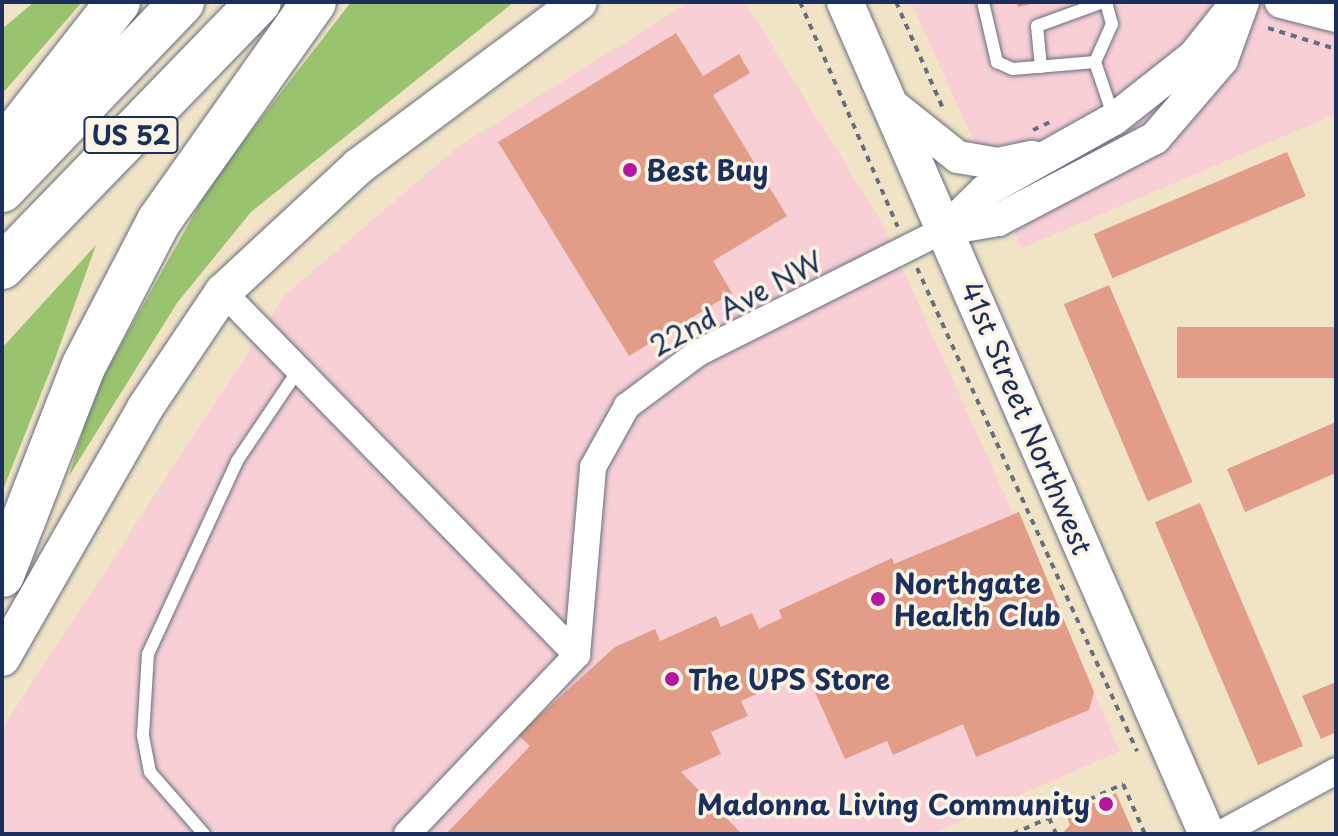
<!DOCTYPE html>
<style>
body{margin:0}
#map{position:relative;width:1338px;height:836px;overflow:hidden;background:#f1e4c6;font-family:"Playpen Sans",sans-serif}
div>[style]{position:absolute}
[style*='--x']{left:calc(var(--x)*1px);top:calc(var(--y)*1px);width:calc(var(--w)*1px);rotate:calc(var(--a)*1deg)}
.built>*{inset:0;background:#f7cfd5}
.green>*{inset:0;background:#99c36f}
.building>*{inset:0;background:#e19d88;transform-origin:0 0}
.path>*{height:4px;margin-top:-2px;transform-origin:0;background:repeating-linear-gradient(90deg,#666e82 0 6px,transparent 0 12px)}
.roads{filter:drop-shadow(0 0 2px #666e82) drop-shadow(0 0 2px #666e82)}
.service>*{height:12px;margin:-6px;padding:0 6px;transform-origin:6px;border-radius:6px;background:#fff}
.minor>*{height:26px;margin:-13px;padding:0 13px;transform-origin:13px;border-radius:13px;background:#fff}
.tertiary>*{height:32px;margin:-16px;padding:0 16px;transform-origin:16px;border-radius:16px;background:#fff}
.secondary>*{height:36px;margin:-18px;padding:0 18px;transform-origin:18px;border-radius:18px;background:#fff}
.motorway>*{height:44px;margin:-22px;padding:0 22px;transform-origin:22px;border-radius:22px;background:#fff}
.dots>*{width:22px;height:22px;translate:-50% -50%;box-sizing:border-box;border:4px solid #fcf5e5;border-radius:50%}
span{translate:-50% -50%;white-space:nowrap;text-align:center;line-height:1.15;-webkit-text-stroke:7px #fcf5e5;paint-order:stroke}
.shield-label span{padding:2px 6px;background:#fcf5e5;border:2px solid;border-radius:6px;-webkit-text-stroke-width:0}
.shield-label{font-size:26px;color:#1b2f5e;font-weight:700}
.poi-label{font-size:28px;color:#1b2f5e;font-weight:700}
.left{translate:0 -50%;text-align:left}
.right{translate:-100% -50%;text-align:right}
.street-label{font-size:28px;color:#1b2f5e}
.frame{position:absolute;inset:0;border:4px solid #1b2f5e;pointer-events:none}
</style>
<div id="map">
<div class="built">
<i style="clip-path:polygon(689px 2px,745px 2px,882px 223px,1120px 751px,931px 834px,2px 834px,2px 729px,286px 294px,458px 147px)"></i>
<i style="clip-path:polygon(911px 2px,1336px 2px,1336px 114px,1022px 248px)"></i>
</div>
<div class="green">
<i style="clip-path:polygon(34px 2px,82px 2px,2px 94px,2px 29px)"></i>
<i style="clip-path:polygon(351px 2px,514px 2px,251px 212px,177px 303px,69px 476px,94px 393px,212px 182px)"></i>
<i style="clip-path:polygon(96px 245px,56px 356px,2px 492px,2px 348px)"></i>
</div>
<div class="building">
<i style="clip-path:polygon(1016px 2px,1035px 2px,1035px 3px,1018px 7px)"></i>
<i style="clip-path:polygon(676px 33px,703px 76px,739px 54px,750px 73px,713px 95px,787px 216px,713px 261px,732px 293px,629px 356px,498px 142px)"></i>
<i style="left:1287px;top:152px;width:48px;height:210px;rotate:67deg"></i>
<i style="left:1109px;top:285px;width:214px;height:49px;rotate:67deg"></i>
<i style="left:1336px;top:327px;width:51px;height:159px;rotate:90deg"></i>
<i style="clip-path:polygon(1336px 422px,1336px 473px,1245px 512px,1227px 469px)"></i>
<i style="left:1200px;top:503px;width:264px;height:49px;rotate:67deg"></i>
<i style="clip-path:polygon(1019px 512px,1094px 692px,1089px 710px,976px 757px,963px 724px,893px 755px,887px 741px,845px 759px,806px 672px,741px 701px,748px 716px,711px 732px,721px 754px,681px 772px,742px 834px,446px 834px,530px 746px,518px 735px,615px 647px,655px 629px,660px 641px,716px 616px,721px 627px,752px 613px,759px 629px,782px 618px,779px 610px,892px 558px,894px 564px)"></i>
<i style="clip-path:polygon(1336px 682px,1336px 732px,1321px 739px,1302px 696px)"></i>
<i style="clip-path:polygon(1116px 793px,1134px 834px,1062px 834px,1070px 825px,1066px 815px)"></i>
</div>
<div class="path">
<i style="--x:800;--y:2;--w:245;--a:66.5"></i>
<i style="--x:896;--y:2;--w:119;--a:66.2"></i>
<i style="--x:1268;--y:28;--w:71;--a:17.2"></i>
<i style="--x:1033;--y:130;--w:23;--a:-25"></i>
<i style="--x:917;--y:268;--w:531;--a:65.51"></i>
<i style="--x:1049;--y:818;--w:17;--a:66"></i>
<i style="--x:1013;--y:834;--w:121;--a:-24.4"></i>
<i style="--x:1123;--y:784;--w:55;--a:66.3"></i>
</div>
<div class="roads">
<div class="service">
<i style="--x:983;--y:2;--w:62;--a:76.9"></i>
<i style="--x:997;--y:62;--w:17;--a:24"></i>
<i style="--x:1013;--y:69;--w:82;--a:-4.9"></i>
<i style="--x:1106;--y:2;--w:23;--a:75"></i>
<i style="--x:1112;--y:24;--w:42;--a:114.1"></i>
<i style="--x:1095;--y:62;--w:59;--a:71.3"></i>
<i style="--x:1041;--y:67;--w:41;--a:-95.6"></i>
<i style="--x:1037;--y:26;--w:70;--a:-20"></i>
<i style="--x:204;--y:834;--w:82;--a:-131.1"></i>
<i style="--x:150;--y:772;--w:38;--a:-101"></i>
<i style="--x:143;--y:735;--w:81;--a:-86.5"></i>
<i style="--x:148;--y:654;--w:213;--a:-65.2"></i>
<i style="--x:237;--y:461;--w:111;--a:-56"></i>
</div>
<div class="minor">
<i style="--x:223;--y:292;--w:507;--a:45.72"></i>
<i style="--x:407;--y:834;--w:247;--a:-46.5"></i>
<i style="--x:577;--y:655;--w:189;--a:-85.1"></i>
<i style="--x:593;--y:467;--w:70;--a:-60.9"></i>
<i style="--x:627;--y:406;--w:89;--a:-36.7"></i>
<i style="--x:698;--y:353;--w:277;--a:-26.6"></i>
<i style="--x:1220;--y:834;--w:132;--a:-28.5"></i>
</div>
<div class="tertiary">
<i style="--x:1281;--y:2;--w:57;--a:14.3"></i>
<i style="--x:890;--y:103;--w:87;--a:38.5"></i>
<i style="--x:958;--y:157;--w:41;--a:9.9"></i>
<i style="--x:998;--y:164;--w:35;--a:-12"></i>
<i style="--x:946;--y:229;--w:53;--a:-9.8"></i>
<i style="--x:998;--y:220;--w:177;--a:-27.6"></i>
<i style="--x:1155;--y:138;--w:103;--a:-49.3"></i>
<i style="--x:1222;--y:60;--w:62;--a:-70.1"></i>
<i style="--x:946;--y:229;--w:54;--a:-44.3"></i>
<i style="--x:985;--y:191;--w:148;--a:-29.2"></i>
<i style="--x:1114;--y:119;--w:102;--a:-38.2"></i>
<i style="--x:1194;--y:56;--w:69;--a:-51.5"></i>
</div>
<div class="secondary">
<i style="--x:845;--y:2;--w:907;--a:66.49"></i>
<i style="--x:2;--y:658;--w:288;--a:-60.2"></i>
<i style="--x:145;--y:408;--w:140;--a:-56.1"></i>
<i style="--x:223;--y:292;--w:185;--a:-42.8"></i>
<i style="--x:359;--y:166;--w:274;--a:-36.7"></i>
</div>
<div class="motorway">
<i style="--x:2;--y:150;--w:188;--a:-51.9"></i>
<i style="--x:2;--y:190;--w:260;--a:-46.2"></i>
<i style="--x:2;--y:267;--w:369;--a:-45.9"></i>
<i style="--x:2;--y:575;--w:223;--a:-68.7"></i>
<i style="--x:83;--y:367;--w:165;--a:-62.5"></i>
<i style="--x:159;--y:221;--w:268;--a:-54.7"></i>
</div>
</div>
<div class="dots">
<i style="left:630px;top:170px;background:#b5179e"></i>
<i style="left:878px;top:599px;background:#b5179e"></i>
<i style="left:672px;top:679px;background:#b5179e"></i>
<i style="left:1106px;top:804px;background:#b5179e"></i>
</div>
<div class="shield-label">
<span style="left:131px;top:135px">US 52</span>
</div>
<div class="poi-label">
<span class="left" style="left:646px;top:170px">Best Buy</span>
<span class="left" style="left:894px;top:599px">Northgate<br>Health Club</span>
<span class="left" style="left:688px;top:679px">The UPS Store</span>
<span class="right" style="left:1090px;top:804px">Madonna Living Community</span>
</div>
<div class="street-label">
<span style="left:736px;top:303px;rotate:-28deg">22nd Ave NW</span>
<span style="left:1027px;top:418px;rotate:67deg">41st Street Northwest</span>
</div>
<div class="frame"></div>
</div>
